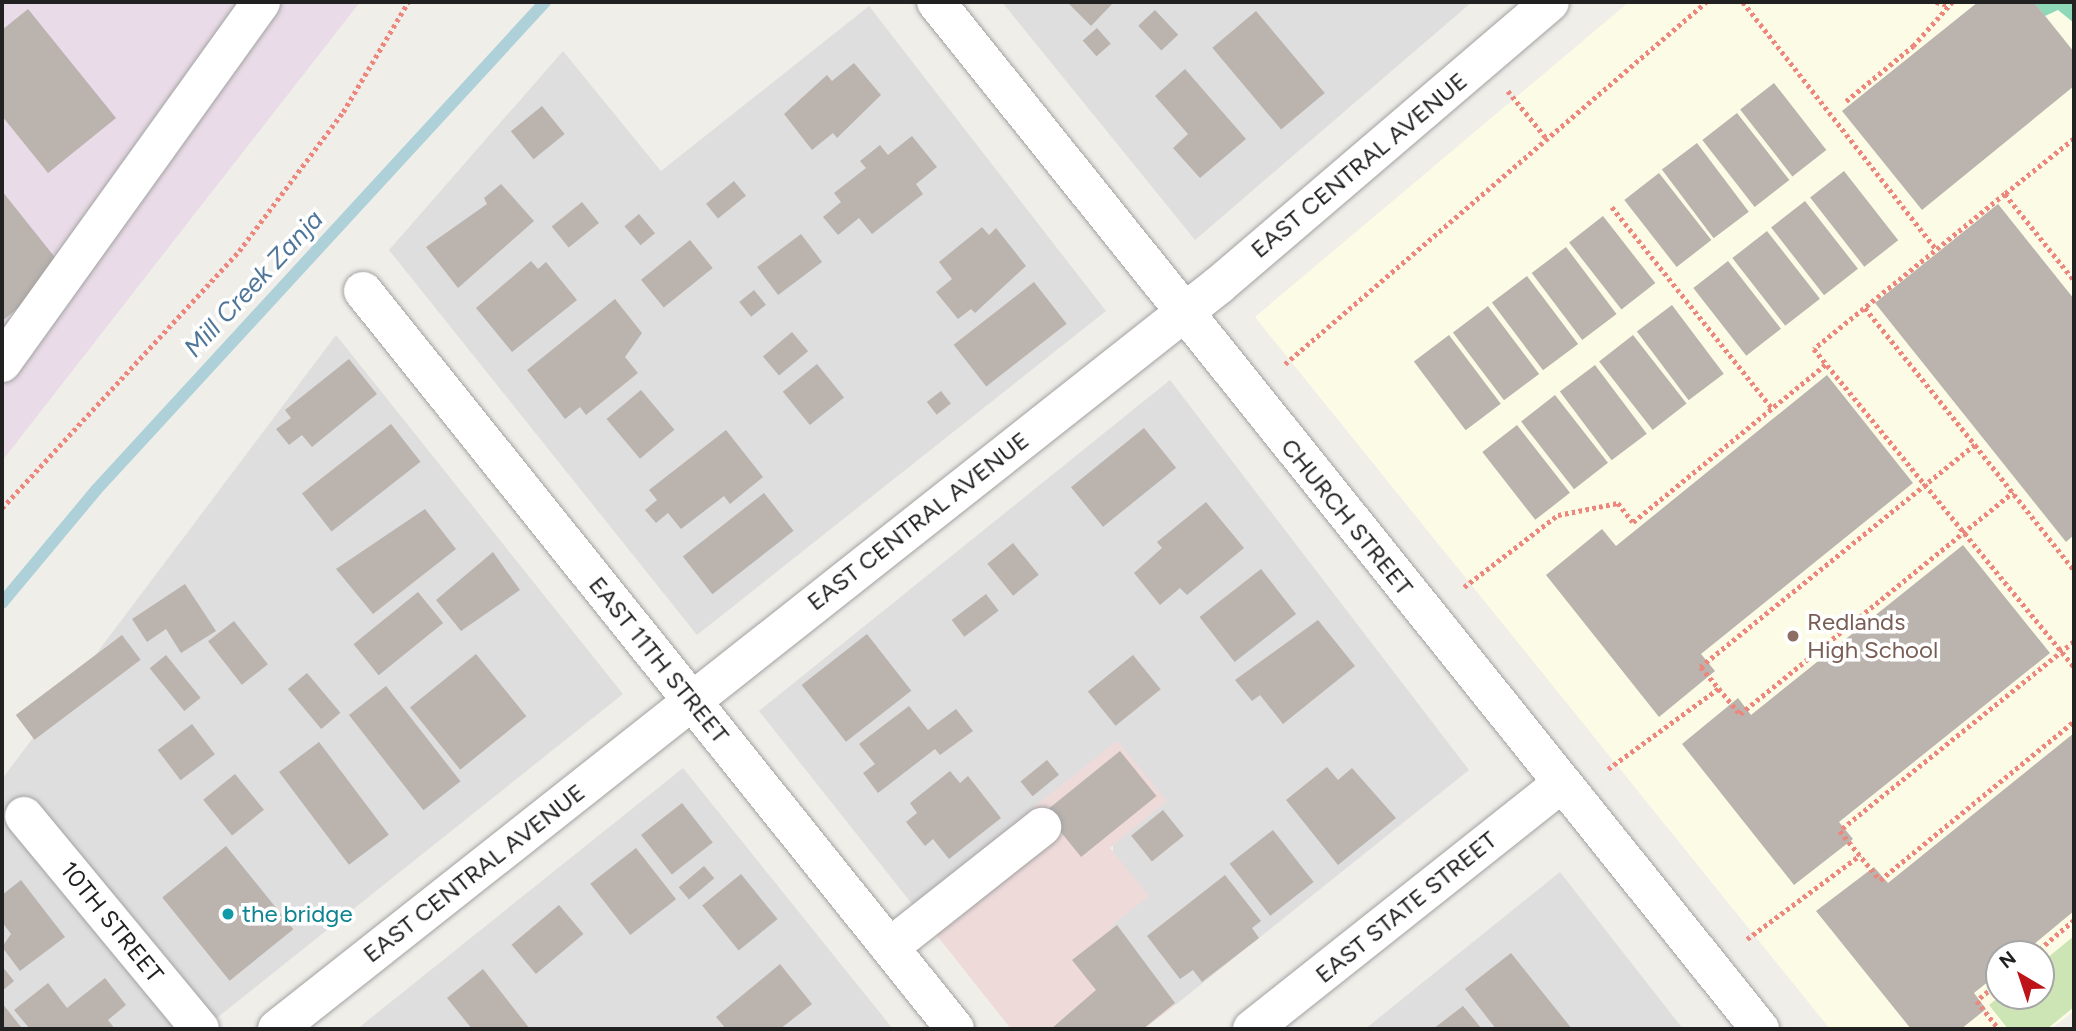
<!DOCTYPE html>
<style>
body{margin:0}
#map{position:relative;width:2076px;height:1031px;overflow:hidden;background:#f0eee9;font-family:Figtree,sans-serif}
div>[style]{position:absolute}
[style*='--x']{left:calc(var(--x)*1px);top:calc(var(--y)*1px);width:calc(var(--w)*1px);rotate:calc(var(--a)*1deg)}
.residential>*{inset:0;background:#dfdede}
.commercial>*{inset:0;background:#efdada}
.industrial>*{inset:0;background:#e9dbe7}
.education>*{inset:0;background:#fcfce6}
.grass>*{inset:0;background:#cde5b4}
.pitch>*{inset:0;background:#8fd7b9}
.stream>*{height:12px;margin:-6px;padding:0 6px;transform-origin:6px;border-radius:6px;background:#aed1d9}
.building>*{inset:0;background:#bab3ae;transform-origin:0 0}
.path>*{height:4.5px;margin-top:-2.25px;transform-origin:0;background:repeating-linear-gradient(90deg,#ed867d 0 3.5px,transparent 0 7px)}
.roads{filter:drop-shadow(0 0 2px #a2a2a2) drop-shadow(0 0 2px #a2a2a2)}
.minor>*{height:38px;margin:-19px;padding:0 19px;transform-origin:19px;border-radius:19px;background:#fff}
.dots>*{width:19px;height:19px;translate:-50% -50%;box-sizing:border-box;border:4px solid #fff;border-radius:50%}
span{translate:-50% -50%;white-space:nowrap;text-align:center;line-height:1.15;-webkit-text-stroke:7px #fff;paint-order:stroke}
.street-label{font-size:24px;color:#212121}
.education-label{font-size:24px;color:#785e54}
.left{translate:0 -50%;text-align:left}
.culture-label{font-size:24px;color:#0d838f}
.water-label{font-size:26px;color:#4f7699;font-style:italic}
.frame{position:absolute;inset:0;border:4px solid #212121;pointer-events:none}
.north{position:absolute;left:1985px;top:940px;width:70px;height:70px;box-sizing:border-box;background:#fff;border:2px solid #a6a6a6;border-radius:50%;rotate:321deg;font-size:19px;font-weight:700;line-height:28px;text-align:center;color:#212121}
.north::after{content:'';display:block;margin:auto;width:24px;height:32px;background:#be1419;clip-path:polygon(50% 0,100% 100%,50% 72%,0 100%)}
</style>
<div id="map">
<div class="residential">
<i style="clip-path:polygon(1002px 2px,1472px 2px,1195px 240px)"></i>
<i style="clip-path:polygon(869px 6px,1106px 311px,697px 635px,389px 250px,563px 51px,661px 171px)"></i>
<i style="clip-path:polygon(336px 335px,623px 694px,203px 1029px,2px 1029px,2px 779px)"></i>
<i style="clip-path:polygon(1170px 380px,1469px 770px,1174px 1006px,1110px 927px,1117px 742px,912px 904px,759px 711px)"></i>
<i style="clip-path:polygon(683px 768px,893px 1029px,357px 1029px)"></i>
<i style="clip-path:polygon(1560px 872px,1683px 1029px,1365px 1029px)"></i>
</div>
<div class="commercial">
<i style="clip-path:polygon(1117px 741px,1167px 801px,1110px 848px,1149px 896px,1110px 927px,1174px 1006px,1144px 1029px,1011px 1029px,912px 904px)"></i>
</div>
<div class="industrial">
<i style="clip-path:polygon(2px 2px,360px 2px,2px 461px)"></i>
</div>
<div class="education">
<i style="clip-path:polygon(evenodd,1629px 2px,2074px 2px,2074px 1011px,2051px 1029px,1830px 1029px,1255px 317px,1629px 2px,1999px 954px,2041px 954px,2041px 996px,1999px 996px,1999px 954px)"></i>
</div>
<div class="grass">
<i style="clip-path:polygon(2074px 936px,2074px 1007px,2047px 1029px,2008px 1029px,1989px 1005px,2000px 996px,2041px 996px,2041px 963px)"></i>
</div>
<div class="pitch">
<i style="clip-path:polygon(2034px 2px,2074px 2px,2074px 23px,2058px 10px,2045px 16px)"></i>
</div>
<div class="stream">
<i style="--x:2;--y:603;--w:148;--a:-50.2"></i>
<i style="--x:97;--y:489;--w:662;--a:-47.39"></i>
</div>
<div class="building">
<i style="clip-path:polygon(1067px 2px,1114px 2px,1091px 26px)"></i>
<i style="clip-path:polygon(1978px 2px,2034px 2px,2074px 52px,2074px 86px,1922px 210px,1842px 111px)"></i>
<i style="clip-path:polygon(28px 9px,116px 118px,48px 173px,2px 116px,2px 30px)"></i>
<i style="left:1155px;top:10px;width:34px;height:23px;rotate:47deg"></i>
<i style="left:1256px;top:11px;width:107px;height:57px;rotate:50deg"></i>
<i style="left:1097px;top:28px;width:21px;height:19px;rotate:49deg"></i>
<i style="clip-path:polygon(854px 63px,881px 95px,837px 138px,833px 133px,812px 150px,784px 114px,827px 75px,832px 81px)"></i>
<i style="clip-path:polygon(1185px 69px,1246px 139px,1200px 178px,1173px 148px,1188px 134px,1155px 96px)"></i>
<i style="left:1774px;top:83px;width:85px;height:43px;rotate:52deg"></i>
<i style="left:542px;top:106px;width:36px;height:40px;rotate:51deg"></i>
<i style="left:1737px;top:113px;width:85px;height:44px;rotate:52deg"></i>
<i style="clip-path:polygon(912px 136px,937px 167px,916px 184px,923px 194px,872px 234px,859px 218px,838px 235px,823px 217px,841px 202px,834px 193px,866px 168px,860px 161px,880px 145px,888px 155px)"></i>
<i style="left:1697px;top:143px;width:86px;height:44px;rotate:53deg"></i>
<i style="left:1844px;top:171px;width:88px;height:43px;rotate:52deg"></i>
<i style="left:1659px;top:173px;width:85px;height:44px;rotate:52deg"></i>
<i style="left:734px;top:181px;width:19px;height:36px;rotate:51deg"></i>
<i style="clip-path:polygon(501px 184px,534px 221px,458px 288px,426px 247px,487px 204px,484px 198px)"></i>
<i style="clip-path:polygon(2px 191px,65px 270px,2px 321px)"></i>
<i style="left:1805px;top:201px;width:86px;height:43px;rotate:52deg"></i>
<i style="left:582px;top:202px;width:27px;height:39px;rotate:51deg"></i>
<i style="clip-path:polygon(1998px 204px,2074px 299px,2074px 535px,2066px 542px,1875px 303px)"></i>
<i style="left:639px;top:214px;width:25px;height:19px;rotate:50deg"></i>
<i style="left:1603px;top:216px;width:85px;height:43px;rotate:52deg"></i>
<i style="clip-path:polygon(982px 227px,989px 235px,996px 228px,1026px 266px,975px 313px,971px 309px,958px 319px,936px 292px,952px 279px,939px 262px)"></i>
<i style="left:1767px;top:231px;width:86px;height:44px;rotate:52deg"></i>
<i style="left:801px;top:234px;width:35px;height:55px;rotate:53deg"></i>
<i style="left:690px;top:240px;width:36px;height:63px;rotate:51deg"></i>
<i style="left:1566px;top:247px;width:84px;height:43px;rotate:53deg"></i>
<i style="clip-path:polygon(531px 261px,538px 269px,546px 262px,577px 300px,512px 352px,476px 308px)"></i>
<i style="left:1728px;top:261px;width:86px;height:44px;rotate:52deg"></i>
<i style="left:1527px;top:276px;width:85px;height:44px;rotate:53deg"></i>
<i style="left:1034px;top:282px;width:53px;height:102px;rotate:52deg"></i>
<i style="left:754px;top:290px;width:19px;height:19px;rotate:51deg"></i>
<i style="clip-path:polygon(615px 299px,642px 333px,625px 357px,638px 373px,586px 415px,580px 407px,565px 419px,527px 370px)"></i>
<i style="left:1672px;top:305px;width:86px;height:44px;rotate:53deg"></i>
<i style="left:1488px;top:306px;width:85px;height:44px;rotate:53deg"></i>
<i style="left:792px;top:332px;width:25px;height:38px;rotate:50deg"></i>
<i style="left:1449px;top:335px;width:86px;height:44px;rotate:53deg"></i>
<i style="left:1633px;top:335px;width:87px;height:43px;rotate:52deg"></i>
<i style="clip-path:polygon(349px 359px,377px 394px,312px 447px,302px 435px,289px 445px,276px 429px,291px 418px,285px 410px)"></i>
<i style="left:817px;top:364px;width:43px;height:44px;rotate:51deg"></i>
<i style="left:1595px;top:365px;width:86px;height:44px;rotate:53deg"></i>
<i style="clip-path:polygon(1827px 375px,1913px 483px,1701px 654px,1715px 671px,1659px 717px,1546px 575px,1602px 529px,1616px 546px)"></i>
<i style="left:641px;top:390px;width:52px;height:45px;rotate:50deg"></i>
<i style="left:941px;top:391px;width:16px;height:18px;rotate:52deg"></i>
<i style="left:1555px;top:395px;width:86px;height:43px;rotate:52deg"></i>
<i style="left:391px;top:424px;width:48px;height:113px;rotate:52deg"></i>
<i style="left:1517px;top:425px;width:86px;height:44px;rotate:52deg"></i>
<i style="left:1144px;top:428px;width:51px;height:94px;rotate:51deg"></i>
<i style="clip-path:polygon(726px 430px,763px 477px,730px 504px,724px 496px,681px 529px,668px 513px,656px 523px,645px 510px,657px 500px,649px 490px)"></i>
<i style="left:764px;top:493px;width:48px;height:103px;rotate:52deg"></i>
<i style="clip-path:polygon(1206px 502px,1244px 548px,1187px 595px,1180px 588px,1160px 605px,1134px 573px,1162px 548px,1157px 542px)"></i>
<i style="clip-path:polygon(425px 509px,456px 549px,373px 614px,336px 569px)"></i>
<i style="left:1013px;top:543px;width:41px;height:33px;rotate:51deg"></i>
<i style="clip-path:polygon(1963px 545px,2050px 653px,1839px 822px,1853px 839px,1794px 885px,1682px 744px,1738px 698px,1751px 715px)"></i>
<i style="clip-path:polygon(493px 552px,520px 590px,461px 631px,436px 600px)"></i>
<i style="left:1261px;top:569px;width:57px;height:78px;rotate:52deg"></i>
<i style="clip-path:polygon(185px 584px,216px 631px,181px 653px,166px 629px,147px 642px,132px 619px)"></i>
<i style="left:418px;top:592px;width:40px;height:83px;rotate:51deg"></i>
<i style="left:986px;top:594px;width:21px;height:43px;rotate:53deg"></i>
<i style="clip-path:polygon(1318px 620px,1355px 666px,1283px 724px,1260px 695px,1252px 701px,1235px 680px)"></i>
<i style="left:234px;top:621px;width:55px;height:33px;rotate:52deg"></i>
<i style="left:867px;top:634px;width:72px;height:83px;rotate:52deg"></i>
<i style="left:122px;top:635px;width:31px;height:133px;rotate:53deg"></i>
<i style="left:476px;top:654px;width:80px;height:85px;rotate:51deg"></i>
<i style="left:166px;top:655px;width:55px;height:21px;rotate:51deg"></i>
<i style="left:1133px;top:655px;width:44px;height:58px;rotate:51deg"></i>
<i style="left:307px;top:673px;width:52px;height:25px;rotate:50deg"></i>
<i style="left:386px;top:686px;width:121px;height:47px;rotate:52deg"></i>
<i style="clip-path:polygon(909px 706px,928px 730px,956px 709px,973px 731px,940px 755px,935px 749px,878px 793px,863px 773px,875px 764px,859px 744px)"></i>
<i style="left:192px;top:724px;width:38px;height:43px;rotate:53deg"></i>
<i style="clip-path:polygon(2074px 733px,2074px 911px,2022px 954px,1999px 954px,1999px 973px,1974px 993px,1986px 1009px,1961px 1029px,1911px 1029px,1816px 911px,1874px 867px,1888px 883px)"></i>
<i style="left:319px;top:742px;width:116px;height:50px;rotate:53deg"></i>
<i style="left:1120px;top:751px;width:58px;height:97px;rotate:51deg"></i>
<i style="left:1047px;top:760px;width:19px;height:34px;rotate:51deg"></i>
<i style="clip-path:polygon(1327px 767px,1338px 780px,1352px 768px,1396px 818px,1338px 865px,1286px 800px)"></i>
<i style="clip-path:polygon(950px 771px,960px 783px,968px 776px,1001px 818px,949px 859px,933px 839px,925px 846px,906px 822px,917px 813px,910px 803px)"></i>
<i style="left:235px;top:774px;width:46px;height:41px;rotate:51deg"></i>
<i style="left:682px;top:803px;width:50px;height:52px;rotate:52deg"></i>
<i style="left:1163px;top:810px;width:33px;height:41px;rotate:51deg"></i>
<i style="left:1273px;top:830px;width:66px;height:55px;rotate:52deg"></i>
<i style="left:226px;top:846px;width:107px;height:82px;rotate:51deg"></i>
<i style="left:636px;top:848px;width:65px;height:58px;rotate:52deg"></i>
<i style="left:704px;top:866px;width:16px;height:33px;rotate:50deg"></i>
<i style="left:741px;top:874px;width:58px;height:50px;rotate:51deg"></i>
<i style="clip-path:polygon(1225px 875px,1261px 921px,1252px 928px,1259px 938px,1202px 982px,1193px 970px,1180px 979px,1147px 936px)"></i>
<i style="clip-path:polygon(21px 880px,65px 937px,20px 971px,2px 947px,11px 934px,2px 922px,2px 895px)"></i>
<i style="left:559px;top:905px;width:38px;height:62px;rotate:50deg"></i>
<i style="clip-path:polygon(1117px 925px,1175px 1003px,1143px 1029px,1051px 1029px,1096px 990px,1072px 960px)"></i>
<i style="clip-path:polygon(1511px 953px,1572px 1029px,1496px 1029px,1465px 989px)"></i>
<i style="clip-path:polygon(780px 964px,812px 1004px,780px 1029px,726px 1029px,716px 1017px)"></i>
<i style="clip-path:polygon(2px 966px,14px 981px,2px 991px)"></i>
<i style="clip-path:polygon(483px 969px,530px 1029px,472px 1029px,447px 998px)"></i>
<i style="clip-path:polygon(105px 978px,126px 1005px,108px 1020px,115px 1029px,30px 1029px,14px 1010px,48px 983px,67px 1008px)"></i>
<i style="clip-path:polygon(2px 1003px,21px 1027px,18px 1029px,2px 1029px)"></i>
<i style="clip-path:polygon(1463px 1006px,1482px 1029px,1433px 1029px)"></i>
</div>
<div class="path">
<i style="--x:1743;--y:2;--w:315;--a:52"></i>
<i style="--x:1936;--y:2;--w:12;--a:14"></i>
<i style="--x:1508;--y:91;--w:62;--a:50.9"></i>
<i style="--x:1846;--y:101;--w:87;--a:-39.4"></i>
<i style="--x:1913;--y:46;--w:59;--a:-48.4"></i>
<i style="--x:2074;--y:139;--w:88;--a:141.4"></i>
<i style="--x:2005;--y:194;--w:110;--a:51.3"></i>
<i style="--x:2005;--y:194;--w:246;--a:140.9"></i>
<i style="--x:1814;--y:349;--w:411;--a:50.7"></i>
<i style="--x:1612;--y:207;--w:257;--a:51.5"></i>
<i style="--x:1865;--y:308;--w:176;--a:51.2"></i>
<i style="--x:1975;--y:445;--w:353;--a:141"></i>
<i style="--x:1701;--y:667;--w:61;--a:50.3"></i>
<i style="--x:1740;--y:714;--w:352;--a:-39.1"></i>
<i style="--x:1285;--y:364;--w:555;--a:-40.69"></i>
<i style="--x:1975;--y:445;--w:159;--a:51.6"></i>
<i style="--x:2;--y:508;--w:350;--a:-47.3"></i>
<i style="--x:239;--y:251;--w:174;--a:-53.2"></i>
<i style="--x:343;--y:112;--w:128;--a:-59.4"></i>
<i style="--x:1464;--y:587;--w:118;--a:-37.5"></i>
<i style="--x:1558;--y:515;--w:61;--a:-11.3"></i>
<i style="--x:1618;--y:503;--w:24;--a:52"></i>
<i style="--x:1633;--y:522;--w:249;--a:-39.3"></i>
<i style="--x:2074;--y:642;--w:301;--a:141.1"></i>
<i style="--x:1840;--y:831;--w:63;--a:50.8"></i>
<i style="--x:1880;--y:880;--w:251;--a:-39.3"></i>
<i style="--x:1608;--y:769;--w:137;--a:-36.1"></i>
<i style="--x:1747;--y:939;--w:141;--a:-36.6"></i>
<i style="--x:2034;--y:954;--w:52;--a:-40.4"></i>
<i style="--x:1999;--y:983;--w:28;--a:141"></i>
<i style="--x:1977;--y:1001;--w:36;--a:52"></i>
</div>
<div class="roads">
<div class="minor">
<i style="--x:936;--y:2;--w:1317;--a:51.26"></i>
<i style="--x:363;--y:291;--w:946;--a:51.26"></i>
<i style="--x:2;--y:363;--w:444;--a:-54.3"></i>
<i style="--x:24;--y:816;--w:276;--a:50.4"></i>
<i style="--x:890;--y:947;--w:194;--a:-38.3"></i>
<i style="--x:277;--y:1029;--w:1200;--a:-38.3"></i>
<i style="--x:1219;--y:285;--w:435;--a:-40.5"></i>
<i style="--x:1252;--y:1029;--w:394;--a:-38.4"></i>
</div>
</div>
<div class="dots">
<i style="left:1793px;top:636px;background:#8d6e63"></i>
<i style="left:228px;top:914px;background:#0f9aa8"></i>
</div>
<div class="street-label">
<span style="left:1359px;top:165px;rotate:-40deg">EAST CENTRAL AVENUE</span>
<span style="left:1347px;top:517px;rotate:51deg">CHURCH STREET</span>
<span style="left:918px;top:521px;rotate:-38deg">EAST CENTRAL AVENUE</span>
<span style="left:659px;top:660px;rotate:51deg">EAST 11TH STREET</span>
<span style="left:474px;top:873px;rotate:-38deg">EAST CENTRAL AVENUE</span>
<span style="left:1406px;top:907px;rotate:-39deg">EAST STATE STREET</span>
<span style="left:112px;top:922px;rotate:51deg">10TH STREET</span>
</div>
<div class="education-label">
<span class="left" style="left:1807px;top:636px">Redlands<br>High School</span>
</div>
<div class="culture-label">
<span class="left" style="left:242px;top:914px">the bridge</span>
</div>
<div class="water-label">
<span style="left:254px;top:284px;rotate:-47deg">Mill Creek Zanja</span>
</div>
<div class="frame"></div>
<div class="north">N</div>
</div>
